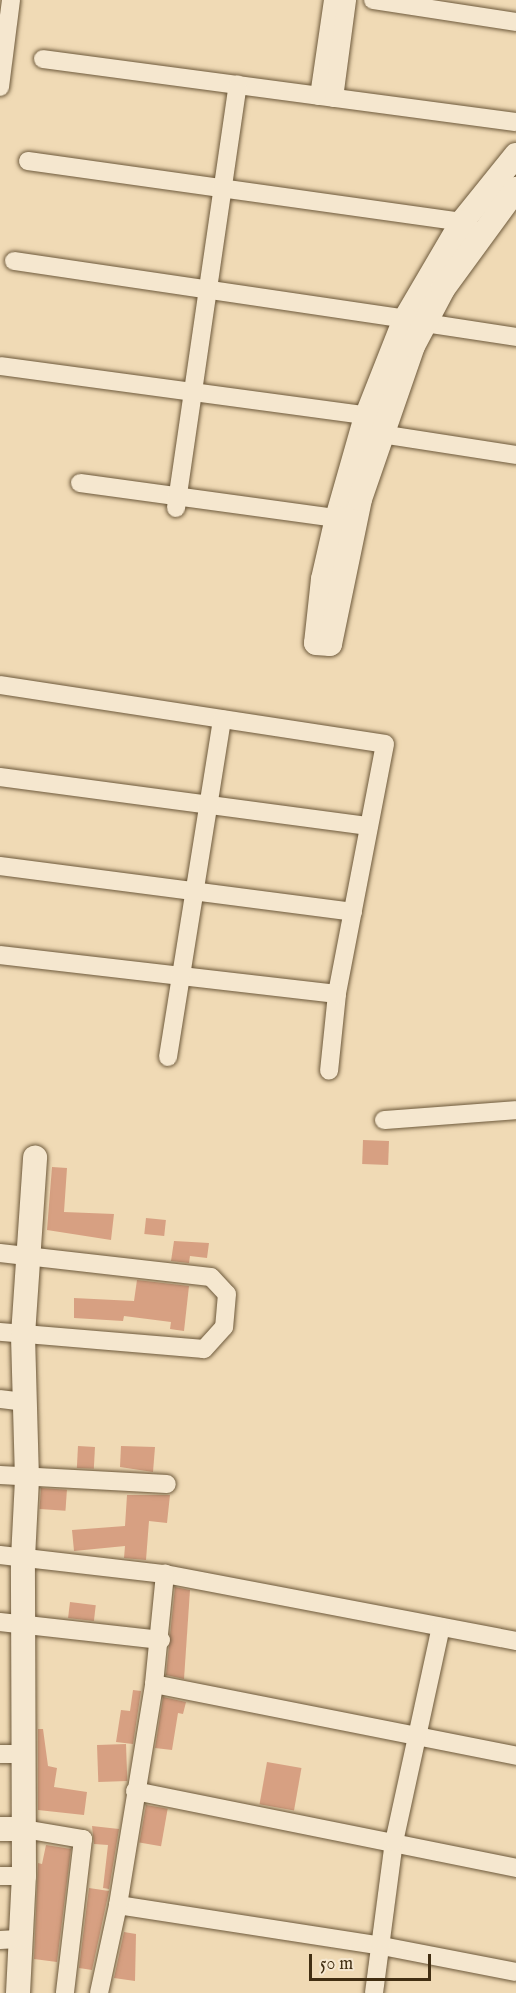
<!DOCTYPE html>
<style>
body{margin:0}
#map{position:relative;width:516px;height:1993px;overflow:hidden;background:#f0dab5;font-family:"IM FELL English",serif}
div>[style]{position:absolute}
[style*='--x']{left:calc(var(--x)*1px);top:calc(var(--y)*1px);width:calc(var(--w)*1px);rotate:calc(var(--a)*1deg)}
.building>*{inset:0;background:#d7a082;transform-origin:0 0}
.roads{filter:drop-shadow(0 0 2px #6d593b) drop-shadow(0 0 2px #6d593b)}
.minor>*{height:18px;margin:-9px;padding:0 9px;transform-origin:9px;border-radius:9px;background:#f5e7cf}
.tertiary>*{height:24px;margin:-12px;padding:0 12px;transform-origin:12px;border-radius:12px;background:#f5e7cf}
span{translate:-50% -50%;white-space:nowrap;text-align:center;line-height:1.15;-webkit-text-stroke:5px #f5e7cf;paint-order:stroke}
.scale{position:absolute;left:309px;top:1954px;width:122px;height:27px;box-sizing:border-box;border:3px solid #412e12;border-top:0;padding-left:8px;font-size:18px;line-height:21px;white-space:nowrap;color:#412e12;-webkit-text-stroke:4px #f5e7cf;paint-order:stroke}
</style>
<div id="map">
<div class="building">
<i style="left:363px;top:1140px;width:26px;height:24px;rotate:2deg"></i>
<i style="clip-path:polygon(52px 1167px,67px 1168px,64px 1212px,114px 1214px,111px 1240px,47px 1230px)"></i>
<i style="left:146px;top:1218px;width:20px;height:16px;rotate:6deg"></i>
<i style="clip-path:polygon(174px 1241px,209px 1243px,207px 1258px,190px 1256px,189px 1263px,171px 1261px)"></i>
<i style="clip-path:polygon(137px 1280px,189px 1286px,184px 1331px,170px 1329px,171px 1322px,124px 1316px,123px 1321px,74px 1318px,74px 1298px,134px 1301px)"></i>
<i style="left:78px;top:1446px;width:17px;height:22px;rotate:3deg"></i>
<i style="clip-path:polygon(121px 1446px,155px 1447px,153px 1472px,120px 1467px)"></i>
<i style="left:41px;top:1488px;width:26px;height:21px;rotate:4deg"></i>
<i style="clip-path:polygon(127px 1495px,170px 1495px,167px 1523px,149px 1521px,146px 1560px,124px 1558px,125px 1546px,74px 1551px,72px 1530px,125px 1526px)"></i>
<i style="clip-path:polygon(175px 1587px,190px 1590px,184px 1679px,166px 1675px)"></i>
<i style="left:70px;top:1602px;width:26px;height:16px;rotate:7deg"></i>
<i style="clip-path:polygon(133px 1690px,141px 1691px,133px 1744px,116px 1742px,121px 1710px,130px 1711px)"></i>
<i style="clip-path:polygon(163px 1697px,186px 1702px,183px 1714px,178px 1713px,172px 1750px,155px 1748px)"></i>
<i style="clip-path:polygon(38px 1729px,43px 1729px,48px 1766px,57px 1768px,54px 1787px,87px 1792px,84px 1815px,38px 1810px)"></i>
<i style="left:126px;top:1744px;width:37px;height:29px;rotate:88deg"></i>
<i style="left:267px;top:1762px;width:35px;height:43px;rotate:10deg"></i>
<i style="left:146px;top:1805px;width:22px;height:38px;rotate:10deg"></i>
<i style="clip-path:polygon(92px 1826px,119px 1829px,109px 1889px,103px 1888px,108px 1845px,94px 1844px)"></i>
<i style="clip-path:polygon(46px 1845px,71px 1849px,57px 1962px,34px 1959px,38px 1863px,42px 1864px)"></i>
<i style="clip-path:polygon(89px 1888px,109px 1891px,92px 1970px,79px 1968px)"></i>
<i style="clip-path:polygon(124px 1932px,136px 1934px,135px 1981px,114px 1978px)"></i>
</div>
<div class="roads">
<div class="minor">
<i style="--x:373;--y:0;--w:145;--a:8.7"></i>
<i style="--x:43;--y:59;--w:477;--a:7.6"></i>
<i style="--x:0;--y:87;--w:88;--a:-82.8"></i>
<i style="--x:319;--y:96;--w:97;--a:-81.7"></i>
<i style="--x:334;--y:98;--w:99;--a:-82.4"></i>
<i style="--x:28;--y:161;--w:438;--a:8"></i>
<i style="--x:462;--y:222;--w:11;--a:34"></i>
<i style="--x:14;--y:261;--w:395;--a:8.4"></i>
<i style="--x:425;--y:323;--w:92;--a:8.7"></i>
<i style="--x:1;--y:366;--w:380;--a:7.7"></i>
<i style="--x:381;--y:434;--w:137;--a:8.8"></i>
<i style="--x:80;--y:483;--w:259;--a:7.8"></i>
<i style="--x:176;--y:508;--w:428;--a:-81.7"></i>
<i style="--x:0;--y:685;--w:389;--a:8.7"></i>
<i style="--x:385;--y:744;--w:255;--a:100.9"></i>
<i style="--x:337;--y:994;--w:77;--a:95.9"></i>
<i style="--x:0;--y:777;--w:372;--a:7.6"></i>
<i style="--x:0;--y:866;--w:356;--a:7.4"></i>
<i style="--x:0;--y:955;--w:339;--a:6.6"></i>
<i style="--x:168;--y:1057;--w:342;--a:-80.9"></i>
<i style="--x:384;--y:1120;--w:132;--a:-4.3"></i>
<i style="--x:0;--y:1253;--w:212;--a:6.5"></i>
<i style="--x:211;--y:1277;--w:23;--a:47"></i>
<i style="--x:227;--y:1294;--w:33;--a:95"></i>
<i style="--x:224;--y:1327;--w:30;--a:132"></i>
<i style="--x:204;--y:1349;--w:205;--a:-175.2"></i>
<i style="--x:0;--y:1399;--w:25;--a:7"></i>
<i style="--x:0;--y:1475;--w:167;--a:3.1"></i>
<i style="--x:0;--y:1555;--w:166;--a:6.6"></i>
<i style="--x:165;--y:1574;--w:357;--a:10.8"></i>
<i style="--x:0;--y:1622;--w:162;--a:6.4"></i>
<i style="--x:154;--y:1684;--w:369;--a:11.2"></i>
<i style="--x:0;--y:1754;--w:24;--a:0"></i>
<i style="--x:135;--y:1791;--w:389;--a:11.4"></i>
<i style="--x:24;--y:1829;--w:60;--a:9.6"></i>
<i style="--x:83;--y:1839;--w:155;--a:96.7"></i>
<i style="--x:0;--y:1876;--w:24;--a:0"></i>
<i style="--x:118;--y:1905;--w:267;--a:8.8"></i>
<i style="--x:382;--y:1946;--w:136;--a:11"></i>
<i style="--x:0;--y:1940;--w:22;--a:-3"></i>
<i style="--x:99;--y:1993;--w:90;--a:-77.8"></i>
<i style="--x:118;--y:1905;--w:224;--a:-80.7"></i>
<i style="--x:154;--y:1684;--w:111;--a:-84.3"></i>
<i style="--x:374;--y:1993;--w:152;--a:-82.5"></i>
<i style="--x:394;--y:1842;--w:220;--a:-77.7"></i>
</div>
<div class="tertiary">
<i style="--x:516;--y:155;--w:86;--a:128.9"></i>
<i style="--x:462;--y:222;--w:113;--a:120.4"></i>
<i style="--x:405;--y:319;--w:109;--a:111.6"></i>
<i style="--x:365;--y:420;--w:102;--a:105.9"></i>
<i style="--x:337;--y:518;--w:63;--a:102.9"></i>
<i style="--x:323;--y:579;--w:64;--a:96.2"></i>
<i style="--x:316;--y:643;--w:14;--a:4"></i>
<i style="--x:330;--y:644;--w:148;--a:-78.3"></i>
<i style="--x:360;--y:499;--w:162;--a:-70.9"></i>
<i style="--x:413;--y:346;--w:64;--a:-62.2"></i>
<i style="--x:443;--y:289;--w:124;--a:-53.9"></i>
<i style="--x:0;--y:1829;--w:24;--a:0"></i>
<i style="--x:18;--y:1993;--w:117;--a:-87.1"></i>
<i style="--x:24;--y:1876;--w:318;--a:-90.2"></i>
<i style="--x:23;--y:1558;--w:79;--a:-87.1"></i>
<i style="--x:27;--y:1479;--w:144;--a:-91.6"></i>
<i style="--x:23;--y:1335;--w:178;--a:-86.1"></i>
</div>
</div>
<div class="scale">50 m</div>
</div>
